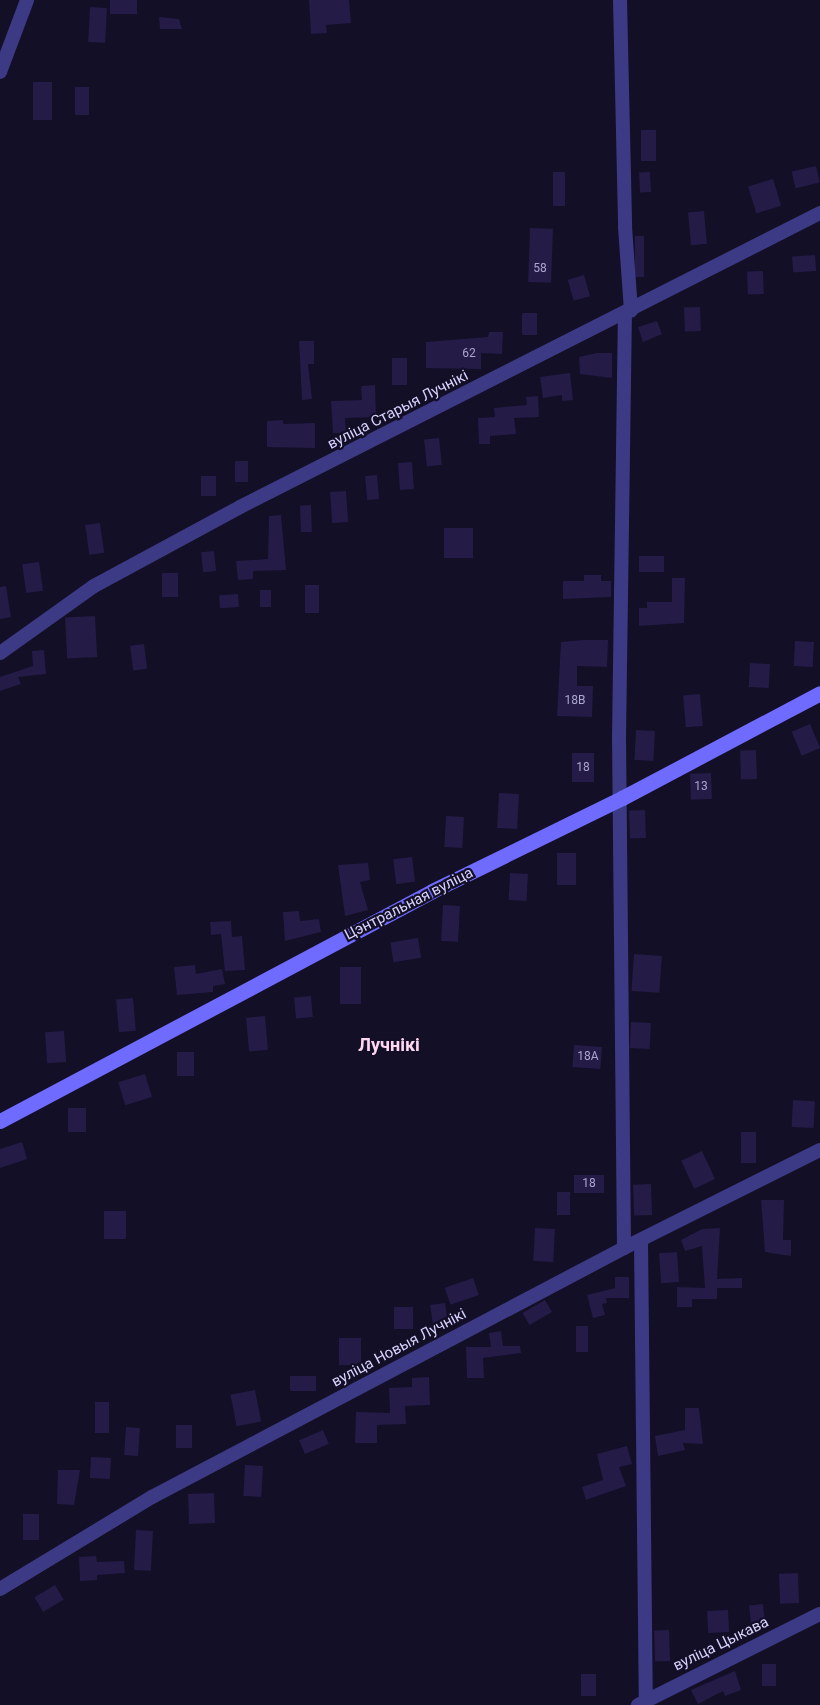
<!DOCTYPE html>
<meta charset="utf-8">
<style>
body{margin:0}
#map{position:relative;width:820px;height:1705px;overflow:hidden;background:#130f26;font-family:Roboto,sans-serif}
div>[style]{position:absolute}
[style*='--x']{left:calc(var(--x)*1px);top:calc(var(--y)*1px);width:calc(var(--w)*1px);rotate:calc(var(--a)*1deg)}
.building>*{inset:0;background:#241b47;transform-origin:0 0}
.minor>*{height:14px;margin:-7px;padding:0 7px;transform-origin:7px;border-radius:7px;background:#3d3a85}
.secondary>*{height:15px;margin:-7.5px;padding:0 7.5px;transform-origin:7.5px;border-radius:7.5px;background:#6f6bff}
span{translate:-50% -50%;white-space:nowrap;text-align:center;line-height:1.15;-webkit-text-stroke:4.5px #130f26;paint-order:stroke}
.number-label{font-size:12px;color:#aca6d1}
.number-label span{-webkit-text-stroke-width:0}
.street-label{font-size:15px;color:#d9d4ff}
.quarter-label{font-size:18px;color:#ffd6f0;font-weight:700}
</style>
<div id="map">
<div class="building">
<i style="left:110px;top:0;width:27px;height:14px"></i>
<i style="clip-path:polygon(309px 0,349px 0,351px 23px,326px 25px,327px 33px,311px 34px)"></i>
<i style="left:90px;top:7px;width:17px;height:35px;rotate:3deg"></i>
<i style="clip-path:polygon(159px 17px,179px 19px,182px 29px,160px 29px)"></i>
<i style="left:33px;top:82px;width:19px;height:38px"></i>
<i style="left:75px;top:87px;width:14px;height:28px"></i>
<i style="left:641px;top:130px;width:15px;height:31px"></i>
<i style="left:816px;top:166px;width:17px;height:25px;rotate:77deg"></i>
<i style="left:553px;top:172px;width:12px;height:34px"></i>
<i style="left:650px;top:172px;width:20px;height:11px;rotate:87deg"></i>
<i style="left:773px;top:179px;width:28px;height:26px;rotate:73deg"></i>
<i style="left:704px;top:211px;width:33px;height:16px;rotate:85deg"></i>
<i style="left:530px;top:228px;width:23px;height:54px;rotate:2deg"></i>
<i style="left:635px;top:236px;width:9px;height:41px"></i>
<i style="left:815px;top:255px;width:16px;height:23px;rotate:86deg"></i>
<i style="left:763px;top:271px;width:23px;height:16px;rotate:88deg"></i>
<i style="left:584px;top:275px;width:22px;height:17px;rotate:74deg"></i>
<i style="left:700px;top:307px;width:24px;height:16px;rotate:88deg"></i>
<i style="left:522px;top:313px;width:15px;height:22px"></i>
<i style="clip-path:polygon(657px 321px,662px 334px,643px 342px,638px 327px)"></i>
<i style="clip-path:polygon(489px 332px,503px 332px,502px 354px,481px 353px,481px 369px,426px 368px,426px 342px,488px 337px)"></i>
<i style="clip-path:polygon(299px 341px,314px 341px,314px 364px,308px 364px,312px 399px,302px 400px)"></i>
<i style="clip-path:polygon(597px 353px,612px 353px,612px 378px,580px 374px,579px 357px)"></i>
<i style="left:392px;top:358px;width:15px;height:27px"></i>
<i style="clip-path:polygon(570px 373px,573px 400px,562px 401px,562px 395px,543px 398px,540px 377px)"></i>
<i style="clip-path:polygon(375px 385px,376px 417px,345px 418px,346px 433px,333px 433px,331px 401px,362px 400px,361px 386px)"></i>
<i style="clip-path:polygon(538px 396px,539px 417px,514px 418px,516px 434px,490px 436px,490px 444px,479px 444px,478px 418px,495px 417px,494px 408px,527px 405px,526px 397px)"></i>
<i style="clip-path:polygon(283px 420px,283px 424px,315px 423px,315px 448px,267px 447px,267px 421px)"></i>
<i style="left:439px;top:438px;width:27px;height:15px;rotate:84deg"></i>
<i style="left:235px;top:461px;width:13px;height:21px"></i>
<i style="left:412px;top:462px;width:27px;height:14px;rotate:86deg"></i>
<i style="left:377px;top:475px;width:24px;height:12px;rotate:85deg"></i>
<i style="left:201px;top:476px;width:15px;height:20px"></i>
<i style="left:346px;top:491px;width:31px;height:16px;rotate:86deg"></i>
<i style="left:311px;top:505px;width:27px;height:11px;rotate:88deg"></i>
<i style="clip-path:polygon(281px 515px,286px 570px,253px 571px,253px 579px,238px 580px,236px 561px,268px 559px,269px 516px)"></i>
<i style="left:100px;top:523px;width:30px;height:15px;rotate:82deg"></i>
<i style="left:473px;top:528px;width:30px;height:29px;rotate:90deg"></i>
<i style="left:214px;top:551px;width:20px;height:13px;rotate:84deg"></i>
<i style="left:639px;top:556px;width:25px;height:16px"></i>
<i style="left:39px;top:562px;width:29px;height:17px;rotate:82deg"></i>
<i style="left:162px;top:573px;width:16px;height:24px"></i>
<i style="clip-path:polygon(584px 575px,601px 575px,601px 581px,611px 581px,611px 597px,563px 599px,563px 581px,584px 581px)"></i>
<i style="clip-path:polygon(672px 578px,685px 578px,684px 623px,639px 626px,639px 608px,647px 608px,647px 602px,672px 602px)"></i>
<i style="left:319px;top:585px;width:28px;height:14px;rotate:90deg"></i>
<i style="clip-path:polygon(6px 586px,11px 617px,0 619px,0 587px)"></i>
<i style="left:260px;top:590px;width:11px;height:17px"></i>
<i style="left:238px;top:594px;width:13px;height:19px;rotate:86deg"></i>
<i style="left:95px;top:616px;width:41px;height:30px;rotate:87deg"></i>
<i style="clip-path:polygon(583px 640px,608px 640px,607px 667px,577px 666px,577px 686px,593px 686px,592px 717px,557px 716px,561px 642px)"></i>
<i style="left:795px;top:641px;width:19px;height:25px;rotate:3deg"></i>
<i style="left:144px;top:644px;width:25px;height:14px;rotate:83deg"></i>
<i style="clip-path:polygon(44px 650px,46px 674px,18px 677px,21px 684px,0 691px,0 677px,33px 666px,32px 651px)"></i>
<i style="left:750px;top:663px;width:20px;height:24px;rotate:3deg"></i>
<i style="left:700px;top:694px;width:32px;height:17px;rotate:85deg"></i>
<i style="left:810px;top:724px;width:26px;height:20px;rotate:67deg"></i>
<i style="left:636px;top:730px;width:19px;height:30px;rotate:3deg"></i>
<i style="left:756px;top:750px;width:29px;height:16px;rotate:88deg"></i>
<i style="left:572px;top:753px;width:22px;height:29px"></i>
<i style="left:711px;top:773px;width:26px;height:21px;rotate:88deg"></i>
<i style="left:499px;top:793px;width:20px;height:35px;rotate:3deg"></i>
<i style="left:645px;top:810px;width:28px;height:16px;rotate:88deg"></i>
<i style="left:446px;top:816px;width:18px;height:31px;rotate:3deg"></i>
<i style="left:557px;top:853px;width:19px;height:32px"></i>
<i style="left:412px;top:857px;width:25px;height:19px;rotate:83deg"></i>
<i style="clip-path:polygon(368px 863px,370px 880px,360px 882px,368px 910px,345px 916px,338px 865px)"></i>
<i style="left:510px;top:873px;width:18px;height:27px;rotate:3deg"></i>
<i style="left:443px;top:905px;width:17px;height:36px;rotate:3deg"></i>
<i style="clip-path:polygon(299px 911px,300px 921px,319px 919px,321px 932px,285px 941px,283px 912px)"></i>
<i style="clip-path:polygon(231px 921px,232px 937px,242px 936px,245px 970px,225px 971px,221px 934px,211px 935px,210px 922px)"></i>
<i style="left:418px;top:938px;width:20px;height:28px;rotate:81deg"></i>
<i style="left:634px;top:954px;width:28px;height:37px;rotate:4deg"></i>
<i style="clip-path:polygon(195px 965px,196px 974px,222px 969px,225px 984px,213px 986px,213px 992px,177px 995px,174px 967px)"></i>
<i style="left:340px;top:967px;width:21px;height:37px"></i>
<i style="left:311px;top:996px;width:21px;height:17px;rotate:85deg"></i>
<i style="left:133px;top:998px;width:33px;height:17px;rotate:85deg"></i>
<i style="left:265px;top:1016px;width:34px;height:19px;rotate:85deg"></i>
<i style="left:631px;top:1022px;width:20px;height:26px;rotate:3deg"></i>
<i style="left:64px;top:1031px;width:31px;height:19px;rotate:86deg"></i>
<i style="left:574px;top:1045px;width:28px;height:22px;rotate:4deg"></i>
<i style="left:177px;top:1052px;width:17px;height:24px"></i>
<i style="left:145px;top:1074px;width:24px;height:28px;rotate:73deg"></i>
<i style="left:793px;top:1100px;width:22px;height:27px;rotate:3deg"></i>
<i style="left:86px;top:1108px;width:24px;height:18px;rotate:90deg"></i>
<i style="left:741px;top:1132px;width:15px;height:31px"></i>
<i style="clip-path:polygon(22px 1142px,27px 1159px,0 1168px,0 1149px)"></i>
<i style="left:702px;top:1151px;width:31px;height:23px;rotate:65deg"></i>
<i style="left:574px;top:1175px;width:30px;height:18px"></i>
<i style="left:651px;top:1184px;width:31px;height:18px;rotate:88deg"></i>
<i style="left:570px;top:1192px;width:23px;height:13px;rotate:90deg"></i>
<i style="clip-path:polygon(761px 1200px,784px 1200px,783px 1240px,791px 1240px,791px 1256px,765px 1252px)"></i>
<i style="left:104px;top:1211px;width:22px;height:28px"></i>
<i style="left:535px;top:1228px;width:20px;height:33px;rotate:3deg"></i>
<i style="clip-path:polygon(720px 1228px,717px 1279px,742px 1278px,742px 1288px,717px 1288px,717px 1299px,692px 1299px,692px 1307px,677px 1307px,677px 1287px,705px 1288px,702px 1246px,685px 1251px,681px 1240px,702px 1229px)"></i>
<i style="left:677px;top:1252px;width:30px;height:18px;rotate:86deg"></i>
<i style="clip-path:polygon(615px 1277px,629px 1277px,629px 1298px,606px 1298px,607px 1303px,602px 1304px,605px 1315px,593px 1318px,587px 1295px,615px 1288px)"></i>
<i style="left:473px;top:1278px;width:18px;height:30px;rotate:71deg"></i>
<i style="left:545px;top:1300px;width:14px;height:26px;rotate:60deg"></i>
<i style="left:445px;top:1303px;width:21px;height:15px;rotate:82deg"></i>
<i style="left:394px;top:1307px;width:19px;height:22px"></i>
<i style="left:576px;top:1326px;width:12px;height:26px"></i>
<i style="clip-path:polygon(501px 1331px,503px 1346px,520px 1346px,521px 1353px,483px 1358px,484px 1378px,467px 1378px,466px 1347px,491px 1347px,489px 1333px)"></i>
<i style="left:339px;top:1338px;width:22px;height:27px"></i>
<i style="left:290px;top:1376px;width:26px;height:15px"></i>
<i style="clip-path:polygon(429px 1377px,430px 1405px,405px 1406px,406px 1424px,377px 1425px,377px 1443px,355px 1443px,356px 1412px,390px 1413px,389px 1388px,412px 1387px,412px 1378px)"></i>
<i style="left:255px;top:1390px;width:32px;height:25px;rotate:79deg"></i>
<i style="left:95px;top:1402px;width:14px;height:31px"></i>
<i style="clip-path:polygon(685px 1408px,699px 1408px,703px 1444px,683px 1443px,685px 1450px,658px 1456px,655px 1436px,685px 1430px)"></i>
<i style="left:176px;top:1425px;width:16px;height:23px"></i>
<i style="left:126px;top:1427px;width:14px;height:28px;rotate:4deg"></i>
<i style="left:323px;top:1430px;width:15px;height:26px;rotate:67deg"></i>
<i style="clip-path:polygon(627px 1446px,632px 1464px,619px 1467px,626px 1486px,586px 1500px,582px 1487px,603px 1480px,597px 1454px)"></i>
<i style="left:91px;top:1457px;width:20px;height:21px;rotate:3deg"></i>
<i style="left:245px;top:1465px;width:18px;height:31px;rotate:3deg"></i>
<i style="clip-path:polygon(58px 1470px,80px 1470px,74px 1505px,57px 1504px)"></i>
<i style="left:214px;top:1493px;width:30px;height:26px;rotate:88deg"></i>
<i style="left:23px;top:1514px;width:16px;height:26px"></i>
<i style="left:136px;top:1530px;width:17px;height:40px;rotate:3deg"></i>
<i style="clip-path:polygon(96px 1556px,97px 1562px,124px 1561px,125px 1573px,97px 1575px,97px 1580px,80px 1581px,79px 1557px)"></i>
<i style="left:798px;top:1573px;width:30px;height:19px;rotate:88deg"></i>
<i style="left:55px;top:1585px;width:17px;height:24px;rotate:59deg"></i>
<i style="left:763px;top:1604px;width:18px;height:14px;rotate:84deg"></i>
<i style="left:728px;top:1610px;width:22px;height:21px;rotate:87deg"></i>
<i style="left:669px;top:1630px;width:31px;height:15px;rotate:88deg"></i>
<i style="left:762px;top:1664px;width:14px;height:22px"></i>
<i style="clip-path:polygon(735px 1671px,741px 1690px,725px 1696px,723px 1691px,698px 1704px,691px 1690px)"></i>
<i style="left:581px;top:1674px;width:15px;height:22px"></i>
</div>
<div class="minor">
<i style="--x:620;--y:0;--w:227;--a:88.7"></i>
<i style="--x:625;--y:227;--w:84;--a:85.9"></i>
<i style="--x:0;--y:72;--w:77;--a:-69.4"></i>
<i style="--x:0;--y:653;--w:115;--a:-35.5"></i>
<i style="--x:94;--y:586;--w:166;--a:-28.4"></i>
<i style="--x:240;--y:507;--w:650;--a:-26.88"></i>
<i style="--x:641;--y:1241;--w:458;--a:89.4"></i>
<i style="--x:624;--y:1248;--w:510;--a:-90.56"></i>
<i style="--x:619;--y:738;--w:423;--a:-89.2"></i>
<i style="--x:0;--y:1589;--w:178;--a:-31.2"></i>
<i style="--x:152;--y:1497;--w:534;--a:-27.81"></i>
<i style="--x:624;--y:1248;--w:219;--a:-26.6"></i>
<i style="--x:638;--y:1705;--w:203;--a:-26.6"></i>
</div>
<div class="secondary">
<i style="--x:0;--y:1121;--w:489;--a:-28"></i>
<i style="--x:432;--y:891;--w:212;--a:-26.1"></i>
<i style="--x:622;--y:798;--w:224;--a:-27.9"></i>
</div>
<div class="number-label">
<span style="left:540px;top:269px">58</span>
<span style="left:469px;top:354px">62</span>
<span style="left:575px;top:701px">18В</span>
<span style="left:583px;top:768px">18</span>
<span style="left:701px;top:787px">13</span>
<span style="left:588px;top:1057px">18А</span>
<span style="left:589px;top:1184px">18</span>
</div>
<div class="street-label">
<span style="left:398px;top:410px;rotate:-27deg">вуліца Старыя Лучнікі</span>
<span style="left:409px;top:904px;rotate:-27deg">Цэнтральная вуліца</span>
<span style="left:399px;top:1348px;rotate:-28deg">вуліца Новыя Лучнікі</span>
<span style="left:721px;top:1644px;rotate:-26deg">вуліца Цыкава</span>
</div>
<div class="quarter-label">
<span style="left:389px;top:1045px">Лучнікі</span>
</div>
</div>
